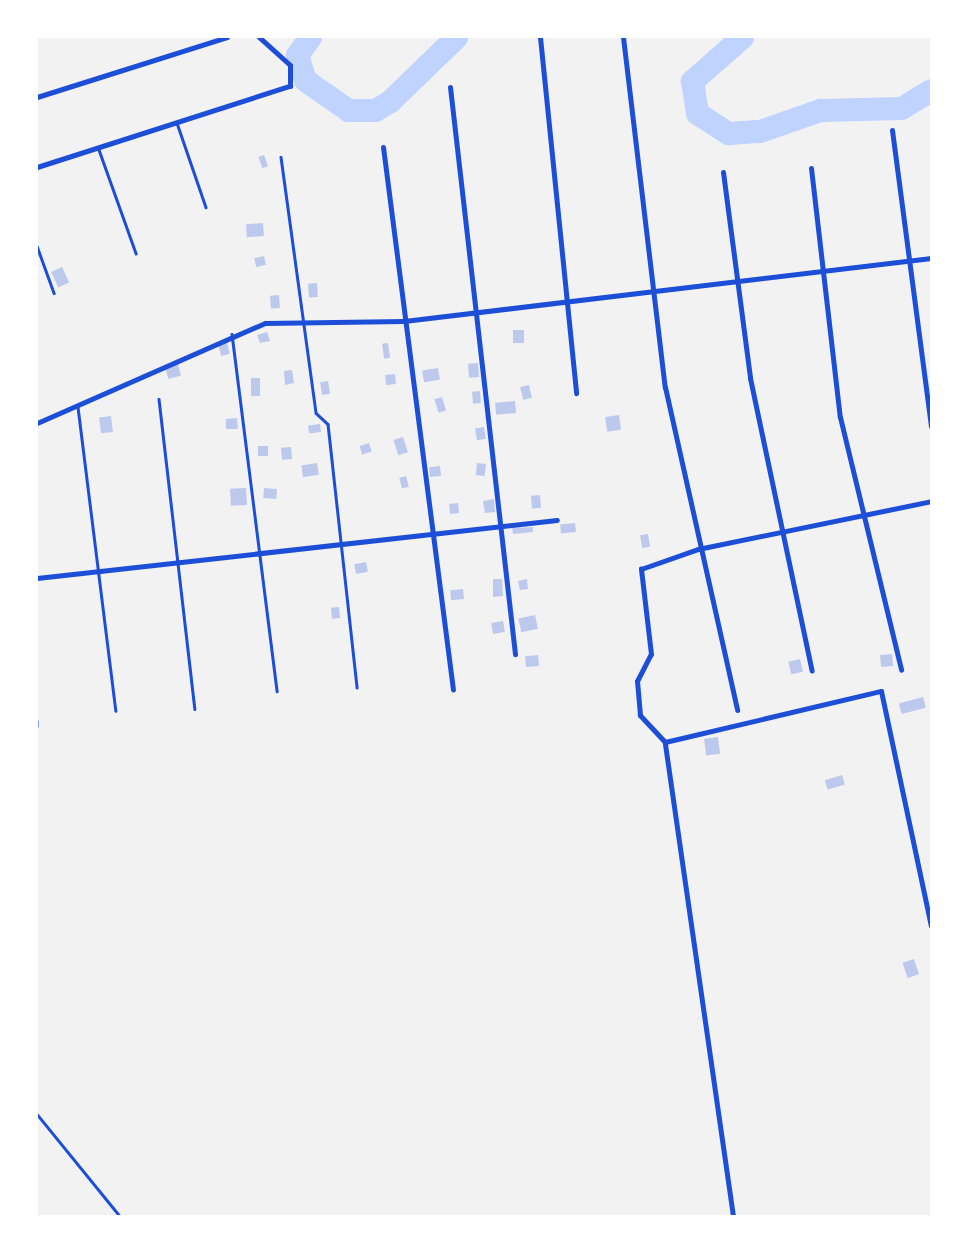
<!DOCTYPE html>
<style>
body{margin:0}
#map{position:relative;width:968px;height:1253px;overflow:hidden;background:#f2f2f2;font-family:"Noto Sans",sans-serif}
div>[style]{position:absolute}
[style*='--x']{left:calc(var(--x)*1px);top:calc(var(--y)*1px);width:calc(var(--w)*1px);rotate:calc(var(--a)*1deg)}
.river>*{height:23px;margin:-11.5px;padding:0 11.5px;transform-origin:11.5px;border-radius:11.5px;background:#bfd3fe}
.building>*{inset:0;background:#bdc9ec;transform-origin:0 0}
.path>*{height:2.5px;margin:-1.25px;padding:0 1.25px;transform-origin:1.25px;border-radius:1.25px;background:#1d4ed8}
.service>*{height:2.5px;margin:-1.25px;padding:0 1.25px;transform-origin:1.25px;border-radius:1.25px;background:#1d4ed8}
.minor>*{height:5px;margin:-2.5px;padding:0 2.5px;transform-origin:2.5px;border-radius:2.5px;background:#1d4ed8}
span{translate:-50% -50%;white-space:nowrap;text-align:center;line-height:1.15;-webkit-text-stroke:5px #fff;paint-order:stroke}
.frame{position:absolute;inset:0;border:38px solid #fff;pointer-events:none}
</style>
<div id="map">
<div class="river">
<i style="--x:310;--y:37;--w:22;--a:126"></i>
<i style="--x:297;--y:55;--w:26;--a:72"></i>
<i style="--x:305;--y:80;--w:52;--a:34.9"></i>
<i style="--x:348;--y:110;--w:27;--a:0"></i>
<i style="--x:375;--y:110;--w:17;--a:-31"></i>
<i style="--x:390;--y:101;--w:92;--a:-44.1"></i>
<i style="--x:742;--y:37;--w:67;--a:138.7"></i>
<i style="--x:692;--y:81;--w:32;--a:81"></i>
<i style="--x:697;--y:113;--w:37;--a:33"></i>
<i style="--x:728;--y:133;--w:32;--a:-4"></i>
<i style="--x:760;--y:131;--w:64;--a:-19.3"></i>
<i style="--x:820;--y:110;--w:81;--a:-1.4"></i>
<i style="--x:901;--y:108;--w:35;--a:-31"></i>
</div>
<div class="building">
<i style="left:264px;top:155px;width:12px;height:6px;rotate:70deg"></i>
<i style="left:263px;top:223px;width:13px;height:17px;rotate:86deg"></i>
<i style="left:264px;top:256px;width:9px;height:10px;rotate:77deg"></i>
<i style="left:62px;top:267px;width:17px;height:12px;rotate:65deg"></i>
<i style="left:317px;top:283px;width:14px;height:9px;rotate:86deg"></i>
<i style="left:279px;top:295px;width:13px;height:9px;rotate:86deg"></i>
<i style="left:513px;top:330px;width:11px;height:13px"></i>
<i style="clip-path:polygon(267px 332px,270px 341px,260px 343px,257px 335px)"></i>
<i style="left:227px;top:343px;width:11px;height:9px;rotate:75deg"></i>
<i style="left:388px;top:343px;width:15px;height:6px;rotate:82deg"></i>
<i style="left:478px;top:363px;width:14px;height:10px;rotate:86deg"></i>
<i style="left:178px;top:364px;width:12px;height:13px;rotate:76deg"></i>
<i style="left:438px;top:368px;width:12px;height:16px;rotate:81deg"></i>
<i style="clip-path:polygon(292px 370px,294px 383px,285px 385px,284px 371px)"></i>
<i style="left:395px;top:374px;width:10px;height:10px;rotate:84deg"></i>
<i style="left:251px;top:378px;width:9px;height:18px"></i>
<i style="left:328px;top:381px;width:13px;height:8px;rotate:81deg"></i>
<i style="left:529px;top:385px;width:13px;height:9px;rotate:77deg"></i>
<i style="left:480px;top:391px;width:12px;height:8px;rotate:85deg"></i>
<i style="left:442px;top:397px;width:14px;height:8px;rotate:73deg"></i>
<i style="left:515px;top:401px;width:12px;height:20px;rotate:85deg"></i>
<i style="left:619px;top:415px;width:15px;height:14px;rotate:82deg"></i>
<i style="left:111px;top:416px;width:16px;height:12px;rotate:83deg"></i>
<i style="clip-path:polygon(237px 418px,238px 429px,226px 429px,226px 419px)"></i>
<i style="left:320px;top:424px;width:8px;height:12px;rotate:83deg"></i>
<i style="left:484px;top:427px;width:12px;height:9px;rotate:81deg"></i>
<i style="left:403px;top:437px;width:16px;height:10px;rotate:72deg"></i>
<i style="left:369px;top:443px;width:9px;height:10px;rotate:72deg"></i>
<i style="left:268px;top:446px;width:10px;height:10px;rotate:90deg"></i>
<i style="left:291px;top:447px;width:12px;height:10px;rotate:85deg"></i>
<i style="left:317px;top:463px;width:12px;height:16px;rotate:81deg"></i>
<i style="left:477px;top:463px;width:9px;height:12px;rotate:6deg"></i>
<i style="left:440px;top:466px;width:10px;height:11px;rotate:84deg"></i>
<i style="left:406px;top:476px;width:11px;height:7px;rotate:75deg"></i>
<i style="left:246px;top:488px;width:17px;height:16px;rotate:87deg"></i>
<i style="left:264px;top:488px;width:13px;height:10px;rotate:4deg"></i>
<i style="left:540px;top:495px;width:13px;height:9px;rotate:86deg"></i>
<i style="clip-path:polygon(494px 499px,495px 512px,485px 513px,483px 501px)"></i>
<i style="left:458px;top:503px;width:10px;height:9px;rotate:84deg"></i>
<i style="left:575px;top:523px;width:9px;height:15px;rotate:84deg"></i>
<i style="clip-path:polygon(533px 527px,533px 532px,513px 534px,512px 528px)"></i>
<i style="left:648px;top:534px;width:13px;height:8px;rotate:81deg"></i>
<i style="left:366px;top:562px;width:10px;height:12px;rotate:79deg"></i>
<i style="clip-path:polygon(493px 579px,502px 579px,503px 596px,493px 597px)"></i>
<i style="clip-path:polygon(527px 579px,528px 589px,520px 590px,518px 581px)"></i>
<i style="left:463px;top:589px;width:10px;height:13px;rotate:84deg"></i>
<i style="left:339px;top:607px;width:11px;height:8px;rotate:85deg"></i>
<i style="left:535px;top:615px;width:14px;height:17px;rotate:78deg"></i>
<i style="left:503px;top:621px;width:11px;height:12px;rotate:80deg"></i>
<i style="left:892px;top:654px;width:12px;height:12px;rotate:85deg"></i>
<i style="left:538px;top:655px;width:11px;height:13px;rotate:85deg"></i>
<i style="left:800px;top:659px;width:13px;height:12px;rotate:77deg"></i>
<i style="left:923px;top:697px;width:11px;height:25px;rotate:75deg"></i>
<i style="left:718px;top:737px;width:17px;height:14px;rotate:83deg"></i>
<i style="left:842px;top:775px;width:10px;height:18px;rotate:73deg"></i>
<i style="left:914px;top:959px;width:16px;height:12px;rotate:72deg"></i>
</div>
<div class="path">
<i style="--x:37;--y:1114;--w:132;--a:50.9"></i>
</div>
<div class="service">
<i style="--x:177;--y:123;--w:89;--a:71"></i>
<i style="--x:98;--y:147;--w:113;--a:70.3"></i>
<i style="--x:281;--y:157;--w:258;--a:82.2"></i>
<i style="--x:316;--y:413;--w:16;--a:43"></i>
<i style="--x:328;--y:424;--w:265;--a:83.7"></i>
<i style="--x:37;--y:246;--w:50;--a:70.1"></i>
<i style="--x:232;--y:334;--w:360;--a:82.8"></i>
<i style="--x:159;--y:399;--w:312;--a:83.4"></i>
<i style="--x:78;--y:407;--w:306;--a:82.9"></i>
<i style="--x:37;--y:721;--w:5;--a:90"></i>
</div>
<div class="minor">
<i style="--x:540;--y:37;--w:358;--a:84.2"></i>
<i style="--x:623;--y:37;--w:353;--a:83.2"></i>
<i style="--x:665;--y:387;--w:331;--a:77.4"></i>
<i style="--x:450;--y:87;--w:571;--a:83.46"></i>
<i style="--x:37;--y:97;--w:199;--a:-17.5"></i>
<i style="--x:892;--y:130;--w:299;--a:82.5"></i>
<i style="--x:383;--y:147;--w:547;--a:82.65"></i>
<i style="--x:37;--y:167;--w:266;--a:-17.8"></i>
<i style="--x:290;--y:86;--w:21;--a:-90"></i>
<i style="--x:290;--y:65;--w:42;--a:-137.9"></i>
<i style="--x:811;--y:168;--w:251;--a:83.4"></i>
<i style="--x:840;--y:417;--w:260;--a:76.4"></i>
<i style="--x:723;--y:172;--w:208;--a:82.5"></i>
<i style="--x:750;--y:378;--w:299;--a:78.1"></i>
<i style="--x:37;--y:423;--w:249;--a:-23.7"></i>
<i style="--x:265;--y:323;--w:139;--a:-0.8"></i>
<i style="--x:404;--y:321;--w:531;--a:-6.82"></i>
<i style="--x:37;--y:578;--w:523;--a:-6.36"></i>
<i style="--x:665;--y:742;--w:222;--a:-13.3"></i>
<i style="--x:881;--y:691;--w:240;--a:78"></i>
<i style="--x:733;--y:1216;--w:479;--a:-98.2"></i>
<i style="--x:665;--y:742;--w:37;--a:-133"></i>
<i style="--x:640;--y:715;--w:34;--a:-95"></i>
<i style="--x:637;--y:681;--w:30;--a:-63"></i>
<i style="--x:651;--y:654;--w:86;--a:-96.7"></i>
<i style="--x:641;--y:569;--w:60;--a:-19.3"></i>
<i style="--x:698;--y:549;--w:238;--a:-11.6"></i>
</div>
<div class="frame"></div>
</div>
